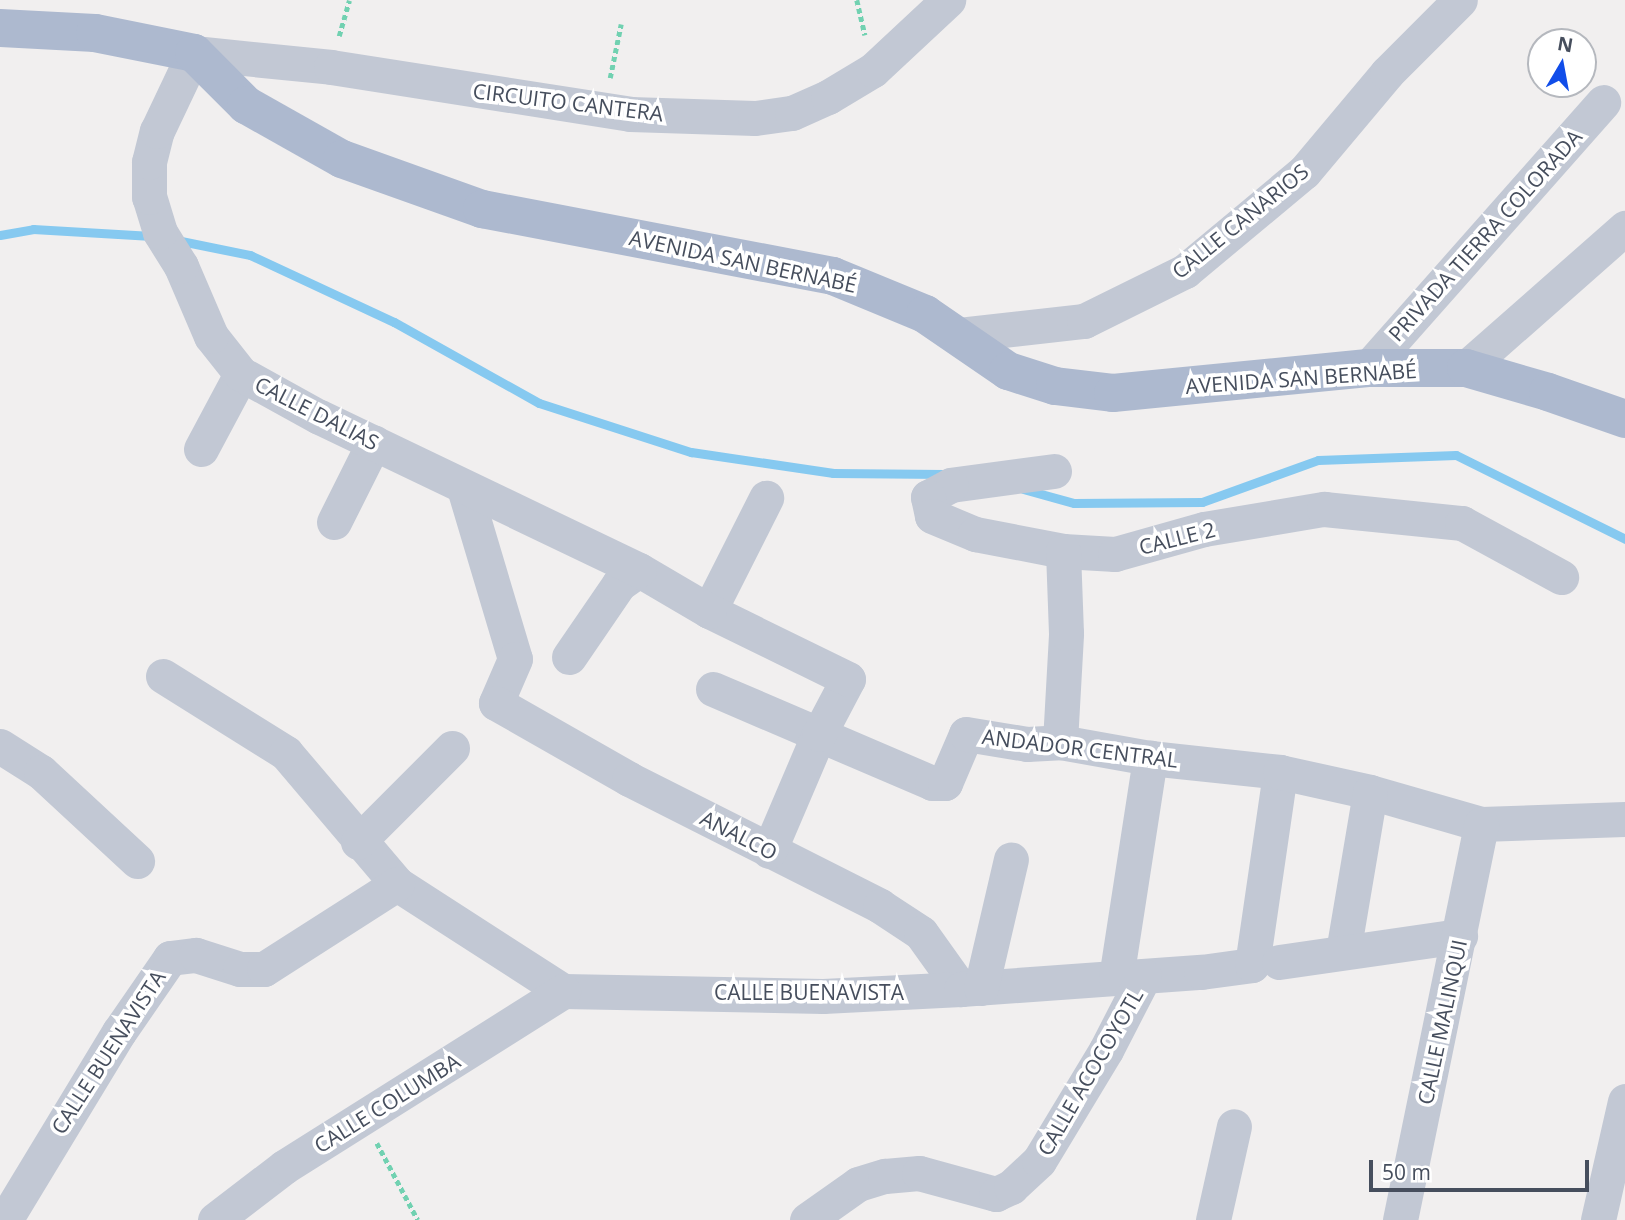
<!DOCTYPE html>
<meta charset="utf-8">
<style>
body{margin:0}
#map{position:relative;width:1625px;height:1220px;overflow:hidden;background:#f1efef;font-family:"Open Sans",sans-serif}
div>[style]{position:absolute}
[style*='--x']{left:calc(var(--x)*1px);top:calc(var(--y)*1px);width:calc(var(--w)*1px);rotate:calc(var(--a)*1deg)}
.stream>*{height:9px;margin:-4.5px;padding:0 4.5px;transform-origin:4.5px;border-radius:4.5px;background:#86c9f0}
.path>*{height:4.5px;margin-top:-2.25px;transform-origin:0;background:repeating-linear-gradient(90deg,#71d1b1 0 5px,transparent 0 8.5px)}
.minor>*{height:35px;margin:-17.5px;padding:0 17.5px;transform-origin:17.5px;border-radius:17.5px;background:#c2c8d4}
.major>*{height:38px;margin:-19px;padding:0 19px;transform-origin:19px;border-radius:19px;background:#adb9cf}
span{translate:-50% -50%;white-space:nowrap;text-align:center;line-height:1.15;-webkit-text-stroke:7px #fff;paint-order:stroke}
.street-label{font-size:21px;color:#464e5d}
.north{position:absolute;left:1527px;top:28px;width:70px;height:70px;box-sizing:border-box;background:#fff;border:2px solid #b5b8be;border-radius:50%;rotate:10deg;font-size:19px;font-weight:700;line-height:28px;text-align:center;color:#464e5d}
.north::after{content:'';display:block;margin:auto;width:24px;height:32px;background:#114de9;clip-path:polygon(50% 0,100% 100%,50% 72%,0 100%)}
.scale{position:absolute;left:1369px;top:1160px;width:220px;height:32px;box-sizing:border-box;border:4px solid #464e5d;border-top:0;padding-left:9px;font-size:21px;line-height:24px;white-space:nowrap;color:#464e5d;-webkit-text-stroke:5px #fff;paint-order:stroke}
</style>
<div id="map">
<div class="stream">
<i style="--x:0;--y:235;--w:34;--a:-10"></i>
<i style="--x:33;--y:229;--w:119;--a:3.4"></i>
<i style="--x:176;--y:240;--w:76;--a:11.5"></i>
<i style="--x:250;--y:255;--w:159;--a:25"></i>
<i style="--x:394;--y:322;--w:166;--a:29.2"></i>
<i style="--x:539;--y:403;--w:160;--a:17.9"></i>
<i style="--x:691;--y:452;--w:144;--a:8.4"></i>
<i style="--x:833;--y:473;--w:111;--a:0.5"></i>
<i style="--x:1023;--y:489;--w:53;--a:15.4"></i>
<i style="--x:1074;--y:503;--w:128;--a:-0.4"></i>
<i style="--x:1202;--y:502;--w:123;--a:-19.9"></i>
<i style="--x:1318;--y:460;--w:138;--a:-2.1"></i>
<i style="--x:1456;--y:455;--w:189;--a:26.4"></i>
</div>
<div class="path">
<i style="--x:857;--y:0;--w:36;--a:77"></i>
<i style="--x:339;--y:36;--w:37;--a:-74"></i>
<i style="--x:610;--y:78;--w:55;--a:-78.5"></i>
<i style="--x:377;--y:1143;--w:87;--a:62"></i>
</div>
<div class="minor">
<i style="--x:959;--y:335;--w:126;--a:-6.4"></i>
<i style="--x:1084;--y:321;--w:113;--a:-26.3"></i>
<i style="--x:1185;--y:271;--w:155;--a:-39.8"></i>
<i style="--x:1304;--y:172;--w:129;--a:-50"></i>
<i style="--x:1387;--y:73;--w:103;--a:-45"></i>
<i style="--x:1368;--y:368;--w:355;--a:-48.5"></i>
<i style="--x:1466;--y:368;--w:212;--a:-41.4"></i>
<i style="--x:201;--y:449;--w:85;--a:-61.9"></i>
<i style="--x:1054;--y:471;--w:104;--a:172.3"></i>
<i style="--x:951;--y:485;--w:26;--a:152"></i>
<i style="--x:928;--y:497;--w:19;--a:78"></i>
<i style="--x:932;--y:516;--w:47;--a:22.7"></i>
<i style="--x:975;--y:534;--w:90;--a:10.9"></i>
<i style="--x:1063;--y:551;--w:52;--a:3.3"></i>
<i style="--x:1115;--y:554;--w:92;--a:-15.7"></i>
<i style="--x:1204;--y:529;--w:122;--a:-9.5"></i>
<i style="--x:1324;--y:509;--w:139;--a:5.8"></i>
<i style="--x:1462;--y:523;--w:113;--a:28.6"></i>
<i style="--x:464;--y:488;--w:178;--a:73.4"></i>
<i style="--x:515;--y:659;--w:48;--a:113.4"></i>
<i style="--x:496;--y:703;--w:153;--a:29.7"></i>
<i style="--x:629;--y:779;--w:281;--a:26.8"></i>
<i style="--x:880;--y:906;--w:49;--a:33.4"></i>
<i style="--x:921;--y:933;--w:69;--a:54.5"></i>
<i style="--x:334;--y:522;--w:89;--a:-63.4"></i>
<i style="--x:709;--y:611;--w:127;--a:-63.2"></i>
<i style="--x:569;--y:657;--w:88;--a:-55.6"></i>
<i style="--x:619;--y:584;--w:24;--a:-35"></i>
<i style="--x:163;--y:676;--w:145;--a:32"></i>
<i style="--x:286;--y:753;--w:172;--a:49.7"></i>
<i style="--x:397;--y:884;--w:197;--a:32.8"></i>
<i style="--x:563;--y:991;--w:260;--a:1.1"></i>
<i style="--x:823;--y:996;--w:138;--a:-2.9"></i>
<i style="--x:961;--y:989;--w:241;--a:-4.1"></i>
<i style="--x:1201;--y:972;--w:51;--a:-7.8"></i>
<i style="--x:1252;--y:965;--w:195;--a:-81.7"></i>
<i style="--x:713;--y:689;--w:238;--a:23.2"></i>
<i style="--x:932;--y:783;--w:13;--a:0"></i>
<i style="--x:945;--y:783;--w:53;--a:-66.8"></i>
<i style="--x:966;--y:734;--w:62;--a:9.3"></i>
<i style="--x:1027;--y:744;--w:33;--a:-3"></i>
<i style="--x:1060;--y:742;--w:91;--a:10.1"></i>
<i style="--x:1150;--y:758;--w:131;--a:6.1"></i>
<i style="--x:1280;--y:772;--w:92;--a:12.5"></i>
<i style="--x:1370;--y:792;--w:116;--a:16.1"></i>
<i style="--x:1481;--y:824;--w:144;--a:-2"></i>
<i style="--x:1060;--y:742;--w:109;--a:-86.8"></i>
<i style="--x:1066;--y:633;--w:82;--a:-92.1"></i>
<i style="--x:0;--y:746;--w:49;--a:32.4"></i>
<i style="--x:41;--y:772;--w:131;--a:42.8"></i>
<i style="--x:358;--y:842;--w:133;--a:-45"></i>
<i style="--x:769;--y:851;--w:127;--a:-66.9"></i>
<i style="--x:819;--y:734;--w:62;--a:-62.2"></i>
<i style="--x:848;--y:679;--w:155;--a:-153.9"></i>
<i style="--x:709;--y:611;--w:81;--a:-149.6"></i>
<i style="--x:639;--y:570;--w:355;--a:-154.4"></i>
<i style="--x:319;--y:417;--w:89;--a:-151.1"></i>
<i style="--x:241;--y:374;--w:48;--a:-128.3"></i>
<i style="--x:211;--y:336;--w:76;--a:-113.2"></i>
<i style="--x:181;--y:266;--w:40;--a:-122"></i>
<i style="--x:160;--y:232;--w:37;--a:-107"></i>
<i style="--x:149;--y:197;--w:35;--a:-90"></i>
<i style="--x:149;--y:162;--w:32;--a:-76"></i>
<i style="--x:157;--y:131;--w:86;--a:-64.6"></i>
<i style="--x:194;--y:53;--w:138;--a:5.8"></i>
<i style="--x:331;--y:67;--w:303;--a:8.9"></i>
<i style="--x:630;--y:114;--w:125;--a:1.8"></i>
<i style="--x:755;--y:118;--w:37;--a:-8"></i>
<i style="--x:792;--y:113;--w:39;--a:-24"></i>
<i style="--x:828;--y:97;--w:52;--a:-31"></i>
<i style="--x:873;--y:70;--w:103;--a:-43"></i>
<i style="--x:1343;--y:952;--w:162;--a:-80.4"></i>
<i style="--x:1279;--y:962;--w:183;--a:-8.2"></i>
<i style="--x:1116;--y:978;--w:223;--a:-81.2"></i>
<i style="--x:981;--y:988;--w:132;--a:-76.9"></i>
<i style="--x:5;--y:1220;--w:220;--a:-58.8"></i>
<i style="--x:119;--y:1032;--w:90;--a:-55.4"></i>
<i style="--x:170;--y:958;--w:26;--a:-7"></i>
<i style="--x:196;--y:955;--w:46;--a:17.7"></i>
<i style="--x:240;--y:969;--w:24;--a:0"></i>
<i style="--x:264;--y:969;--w:158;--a:-32.6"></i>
<i style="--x:215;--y:1220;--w:87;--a:-37.5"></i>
<i style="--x:284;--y:1167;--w:330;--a:-32.2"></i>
<i style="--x:807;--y:1220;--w:62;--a:-35.2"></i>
<i style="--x:858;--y:1184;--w:28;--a:-17"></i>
<i style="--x:885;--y:1176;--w:34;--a:-5"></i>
<i style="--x:919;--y:1173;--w:80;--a:15.3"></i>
<i style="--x:996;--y:1194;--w:17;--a:-25"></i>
<i style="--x:1011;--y:1187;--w:38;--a:-43"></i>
<i style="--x:1039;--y:1161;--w:130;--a:-58.9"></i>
<i style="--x:1106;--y:1050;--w:83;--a:-62.8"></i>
<i style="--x:1213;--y:1220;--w:96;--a:-77.4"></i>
<i style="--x:1400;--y:1220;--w:404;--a:-78.4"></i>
<i style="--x:1598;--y:1220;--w:122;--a:-77.2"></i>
</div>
<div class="major">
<i style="--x:0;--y:28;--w:95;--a:3"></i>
<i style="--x:95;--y:33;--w:101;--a:11.4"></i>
<i style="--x:194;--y:53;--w:74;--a:45"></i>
<i style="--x:246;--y:105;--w:110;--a:29.4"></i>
<i style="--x:342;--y:159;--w:149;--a:19.7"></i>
<i style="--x:482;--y:209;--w:357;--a:10.8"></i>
<i style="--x:833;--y:276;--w:100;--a:22.4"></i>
<i style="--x:925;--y:314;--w:101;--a:34.5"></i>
<i style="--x:1008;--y:371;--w:49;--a:17.7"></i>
<i style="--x:1055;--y:386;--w:58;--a:6.9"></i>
<i style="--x:1113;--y:393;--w:256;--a:-5.6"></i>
<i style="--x:1368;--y:368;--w:98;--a:0"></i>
<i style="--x:1466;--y:368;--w:85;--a:16.3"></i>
<i style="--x:1548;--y:392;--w:82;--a:19.3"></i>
</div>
<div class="street-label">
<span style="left:568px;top:102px;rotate:7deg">CIRCUITO CANTERA</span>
<span style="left:1240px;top:221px;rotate:-39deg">CALLE CANARIOS</span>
<span style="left:1485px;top:235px;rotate:-48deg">PRIVADA TIERRA COLORADA</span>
<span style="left:743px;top:261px;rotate:12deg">AVENIDA SAN BERNABÉ</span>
<span style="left:1301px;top:378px;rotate:-4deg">AVENIDA SAN BERNABÉ</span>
<span style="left:317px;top:413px;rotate:27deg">CALLE DALIAS</span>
<span style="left:1177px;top:538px;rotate:-14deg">CALLE 2</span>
<span style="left:1080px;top:748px;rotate:7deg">ANDADOR CENTRAL</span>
<span style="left:739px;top:835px;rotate:27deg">ANALCO</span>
<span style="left:809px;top:992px">CALLE BUENAVISTA</span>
<span style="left:1442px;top:1022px;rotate:-78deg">CALLE MALINQUI</span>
<span style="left:108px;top:1052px;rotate:-57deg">CALLE BUENAVISTA</span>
<span style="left:1090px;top:1072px;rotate:-60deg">CALLE ACOCOYOTL</span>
<span style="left:387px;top:1103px;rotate:-32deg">CALLE COLUMBA</span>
</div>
<div class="north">N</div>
<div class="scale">50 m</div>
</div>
